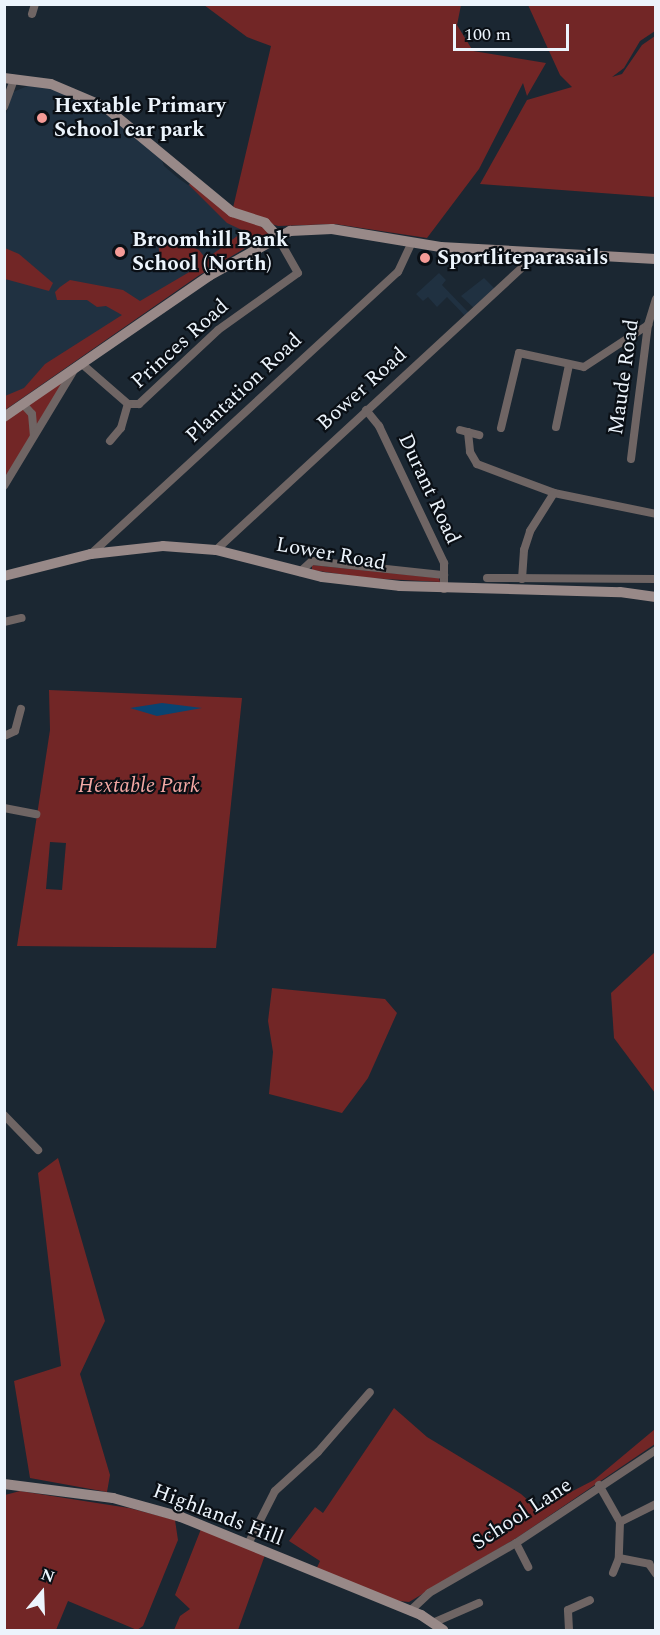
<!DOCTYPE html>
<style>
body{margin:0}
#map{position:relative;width:660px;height:1635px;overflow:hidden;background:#1b2732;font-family:Spectral,serif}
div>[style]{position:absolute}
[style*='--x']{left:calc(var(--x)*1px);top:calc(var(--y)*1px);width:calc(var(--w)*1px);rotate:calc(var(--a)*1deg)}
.built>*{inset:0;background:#203141}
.green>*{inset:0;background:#722626}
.water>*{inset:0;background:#094370}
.street>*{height:8px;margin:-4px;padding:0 4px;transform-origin:4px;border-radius:4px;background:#6f6564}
.secondary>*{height:10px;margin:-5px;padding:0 5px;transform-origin:5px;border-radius:5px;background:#988988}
.dots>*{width:16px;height:16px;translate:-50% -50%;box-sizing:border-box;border:3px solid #0a0f15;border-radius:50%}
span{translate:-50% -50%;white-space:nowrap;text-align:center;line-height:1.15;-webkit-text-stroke:4.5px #0a0f15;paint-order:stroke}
.poi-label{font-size:21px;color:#ecf4fc;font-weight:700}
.left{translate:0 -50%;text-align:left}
.street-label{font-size:21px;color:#ecf4fc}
.park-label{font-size:21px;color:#f4a9a5;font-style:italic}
.frame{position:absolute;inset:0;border:6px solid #ecf4fc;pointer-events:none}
.north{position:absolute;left:12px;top:1563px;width:60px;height:60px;-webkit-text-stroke:4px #0a0f15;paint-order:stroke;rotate:19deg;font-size:16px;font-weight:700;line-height:24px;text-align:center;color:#ecf4fc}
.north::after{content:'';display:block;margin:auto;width:21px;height:27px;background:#ecf4fc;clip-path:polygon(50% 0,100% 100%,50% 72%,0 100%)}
.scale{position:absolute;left:453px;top:24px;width:116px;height:27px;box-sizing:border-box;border:3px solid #ecf4fc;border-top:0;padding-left:8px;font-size:18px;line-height:21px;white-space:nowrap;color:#ecf4fc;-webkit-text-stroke:4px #0a0f15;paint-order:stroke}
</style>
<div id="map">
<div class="built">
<i style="clip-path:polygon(30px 85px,50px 88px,104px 110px,161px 157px,164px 166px,178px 178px,188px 185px,191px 182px,271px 233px,198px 276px,5px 410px,5px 117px,13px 92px)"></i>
<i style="clip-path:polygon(439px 273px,446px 280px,442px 285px,471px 315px,467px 318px,447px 297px,437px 307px,428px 297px,423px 301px,416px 294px)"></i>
<i style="clip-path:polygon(484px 278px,497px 291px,476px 310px,461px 296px)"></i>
</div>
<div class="green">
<i style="clip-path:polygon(204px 5px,461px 5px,457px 25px,473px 51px,546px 63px,527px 96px,523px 83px,479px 169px,427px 238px,335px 224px,278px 226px,232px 212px,271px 46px,247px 37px)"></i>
<i style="clip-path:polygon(528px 5px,655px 5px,655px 31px,640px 41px,624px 68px,612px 77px,622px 74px,642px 45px,655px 36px,655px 197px,480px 184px,527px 100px,572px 87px,560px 75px)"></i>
<i style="clip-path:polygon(191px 182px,271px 233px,198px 276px,5px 410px,5px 396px,24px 388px,45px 364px,122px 315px,106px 306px,97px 307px,87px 300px,57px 300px,55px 292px,60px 287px,70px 280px,123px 290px,140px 301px,191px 271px,160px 258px,158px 242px,176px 240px,199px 250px,206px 259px,244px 231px,227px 223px,189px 185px)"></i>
<i style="clip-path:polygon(5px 248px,19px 254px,53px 283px,49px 291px,5px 279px)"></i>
<i style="clip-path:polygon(75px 369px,5px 485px,5px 417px)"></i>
<i style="clip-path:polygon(312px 565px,439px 578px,440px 582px,367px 578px,312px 570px)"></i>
<i style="clip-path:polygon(evenodd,49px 690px,242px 698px,216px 948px,17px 946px,50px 730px,49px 690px,50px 842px,66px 843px,62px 890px,46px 889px,50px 842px)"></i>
<i style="clip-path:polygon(655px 952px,655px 1093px,614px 1038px,611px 993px)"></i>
<i style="clip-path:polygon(272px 988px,385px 999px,397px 1013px,368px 1078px,342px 1113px,269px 1094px,273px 1052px,268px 1021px)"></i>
<i style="clip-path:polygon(58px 1158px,105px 1321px,80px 1374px,110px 1475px,107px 1492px,30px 1478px,14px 1381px,61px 1366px,38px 1173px)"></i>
<i style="clip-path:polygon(394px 1408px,427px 1437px,521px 1494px,538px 1509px,594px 1480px,655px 1429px,655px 1444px,518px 1537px,409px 1602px,399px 1601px,315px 1572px,320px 1561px,289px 1541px,315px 1507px,323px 1513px)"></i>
<i style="clip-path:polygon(20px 1491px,129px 1508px,175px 1520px,178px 1540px,143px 1626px,137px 1630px,68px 1601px,56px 1630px,5px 1630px,5px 1495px)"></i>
<i style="clip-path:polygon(201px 1529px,265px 1555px,238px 1630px,174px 1630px,180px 1616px,190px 1609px,175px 1595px)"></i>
</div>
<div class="water">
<i style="clip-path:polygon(162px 703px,202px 708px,157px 716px,130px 708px)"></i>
</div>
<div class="street">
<i style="--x:32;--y:14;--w:10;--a:-73"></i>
<i style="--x:4;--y:107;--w:30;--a:-70"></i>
<i style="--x:82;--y:364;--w:61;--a:41"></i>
<i style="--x:128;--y:404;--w:11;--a:0"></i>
<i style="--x:139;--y:404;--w:108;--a:-43.1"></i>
<i style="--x:218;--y:330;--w:98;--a:-35.5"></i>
<i style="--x:298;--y:273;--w:43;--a:-119.6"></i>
<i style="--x:23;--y:404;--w:13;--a:48"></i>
<i style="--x:32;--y:414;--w:21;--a:85"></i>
<i style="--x:366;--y:410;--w:21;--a:51"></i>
<i style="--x:379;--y:426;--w:152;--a:64.6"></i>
<i style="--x:444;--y:563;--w:26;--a:90"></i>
<i style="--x:556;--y:427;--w:63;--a:-78.2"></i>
<i style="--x:501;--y:428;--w:77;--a:-76.5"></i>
<i style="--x:519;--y:353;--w:66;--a:12.2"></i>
<i style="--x:584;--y:367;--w:77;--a:-33.3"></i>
<i style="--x:460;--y:430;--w:20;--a:15"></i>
<i style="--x:468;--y:432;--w:20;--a:84"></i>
<i style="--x:470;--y:452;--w:14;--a:60"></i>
<i style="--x:477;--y:464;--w:82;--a:20.6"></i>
<i style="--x:554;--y:493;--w:104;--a:11.6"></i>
<i style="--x:110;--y:441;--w:17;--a:-50"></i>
<i style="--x:121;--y:428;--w:25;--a:-74"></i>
<i style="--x:631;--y:459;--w:135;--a:-82.8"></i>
<i style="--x:648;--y:325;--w:27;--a:-73"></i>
<i style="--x:4;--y:486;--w:135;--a:-58.9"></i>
<i style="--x:216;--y:550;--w:419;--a:-42.7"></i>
<i style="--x:524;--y:266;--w:14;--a:-73"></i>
<i style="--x:92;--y:553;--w:415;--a:-42.6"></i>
<i style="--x:398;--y:272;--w:33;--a:-65"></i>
<i style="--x:300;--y:572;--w:16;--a:-43"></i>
<i style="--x:312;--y:561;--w:133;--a:6.1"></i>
<i style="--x:487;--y:578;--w:169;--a:0.3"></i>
<i style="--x:522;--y:579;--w:29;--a:-86"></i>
<i style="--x:524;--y:550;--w:20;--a:-72"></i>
<i style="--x:530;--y:531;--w:45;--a:-57.7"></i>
<i style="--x:4;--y:622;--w:18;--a:-13"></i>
<i style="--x:4;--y:736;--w:12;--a:-24"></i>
<i style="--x:15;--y:731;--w:23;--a:-75"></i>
<i style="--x:4;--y:808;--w:33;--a:11"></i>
<i style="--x:4;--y:1115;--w:49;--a:45.8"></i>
<i style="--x:599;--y:1485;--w:43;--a:60.4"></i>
<i style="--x:620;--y:1522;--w:36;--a:92"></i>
<i style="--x:619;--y:1558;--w:16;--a:112"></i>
<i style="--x:620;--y:1522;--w:40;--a:-26.6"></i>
<i style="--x:516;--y:1543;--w:27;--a:63"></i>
<i style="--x:248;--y:1544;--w:59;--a:-63"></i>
<i style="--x:275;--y:1491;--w:58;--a:-42.2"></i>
<i style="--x:318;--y:1452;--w:79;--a:-49.1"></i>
<i style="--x:619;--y:1558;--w:31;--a:11"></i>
<i style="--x:649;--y:1564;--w:12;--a:55"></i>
<i style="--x:410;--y:1611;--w:26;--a:-43"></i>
<i style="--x:429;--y:1593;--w:100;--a:-29.9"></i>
<i style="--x:516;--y:1543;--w:168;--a:-33.6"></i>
<i style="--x:435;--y:1622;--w:48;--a:-23.4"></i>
<i style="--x:569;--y:1630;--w:20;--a:-93"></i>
<i style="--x:568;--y:1610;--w:24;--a:-24"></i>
</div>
<div class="secondary">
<i style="--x:4;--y:78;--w:47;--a:7.3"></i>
<i style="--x:51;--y:84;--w:59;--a:23.1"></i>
<i style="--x:105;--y:107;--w:165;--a:39.6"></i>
<i style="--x:232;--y:212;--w:35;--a:18"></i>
<i style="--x:265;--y:223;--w:18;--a:47"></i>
<i style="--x:4;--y:417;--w:249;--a:-34.5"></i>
<i style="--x:209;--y:276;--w:93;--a:-29.1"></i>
<i style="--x:290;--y:231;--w:42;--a:-2.7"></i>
<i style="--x:332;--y:229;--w:110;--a:9.4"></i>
<i style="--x:441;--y:247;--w:215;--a:3.2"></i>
<i style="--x:4;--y:576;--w:90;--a:-14.2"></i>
<i style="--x:91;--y:554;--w:72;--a:-6.3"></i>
<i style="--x:163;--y:546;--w:53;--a:4.3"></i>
<i style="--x:216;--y:550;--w:109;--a:14.3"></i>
<i style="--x:322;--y:577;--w:79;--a:6.6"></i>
<i style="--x:400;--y:586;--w:220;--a:1.6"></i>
<i style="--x:620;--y:592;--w:36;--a:8"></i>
<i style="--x:4;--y:1484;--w:110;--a:7.3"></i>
<i style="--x:113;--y:1498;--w:71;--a:15.6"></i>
<i style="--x:181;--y:1517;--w:259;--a:22.2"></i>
<i style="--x:421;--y:1615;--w:27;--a:34"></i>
</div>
<div class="dots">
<i style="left:42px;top:118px;background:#f59b97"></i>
<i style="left:120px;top:252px;background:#f59b97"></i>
<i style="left:425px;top:258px;background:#f59b97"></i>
</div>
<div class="poi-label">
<span class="left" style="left:54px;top:118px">Hextable Primary<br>School car park</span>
<span class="left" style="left:132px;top:252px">Broomhill Bank<br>School (North)</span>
<span class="left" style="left:437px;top:258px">Sportliteparasails</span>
</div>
<div class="street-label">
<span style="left:180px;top:344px;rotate:-42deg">Princes Road</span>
<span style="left:624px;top:377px;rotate:-82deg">Maude Road</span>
<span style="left:244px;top:388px;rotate:-43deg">Plantation Road</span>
<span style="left:362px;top:389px;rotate:-42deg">Bower Road</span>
<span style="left:429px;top:489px;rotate:65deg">Durant Road</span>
<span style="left:331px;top:554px;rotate:10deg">Lower Road</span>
<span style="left:522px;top:1514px;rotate:-33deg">School Lane</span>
<span style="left:218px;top:1515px;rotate:21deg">Highlands Hill</span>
</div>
<div class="park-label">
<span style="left:139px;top:786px">Hextable Park</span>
</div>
<div class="frame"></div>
<div class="north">N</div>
<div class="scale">100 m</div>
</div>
